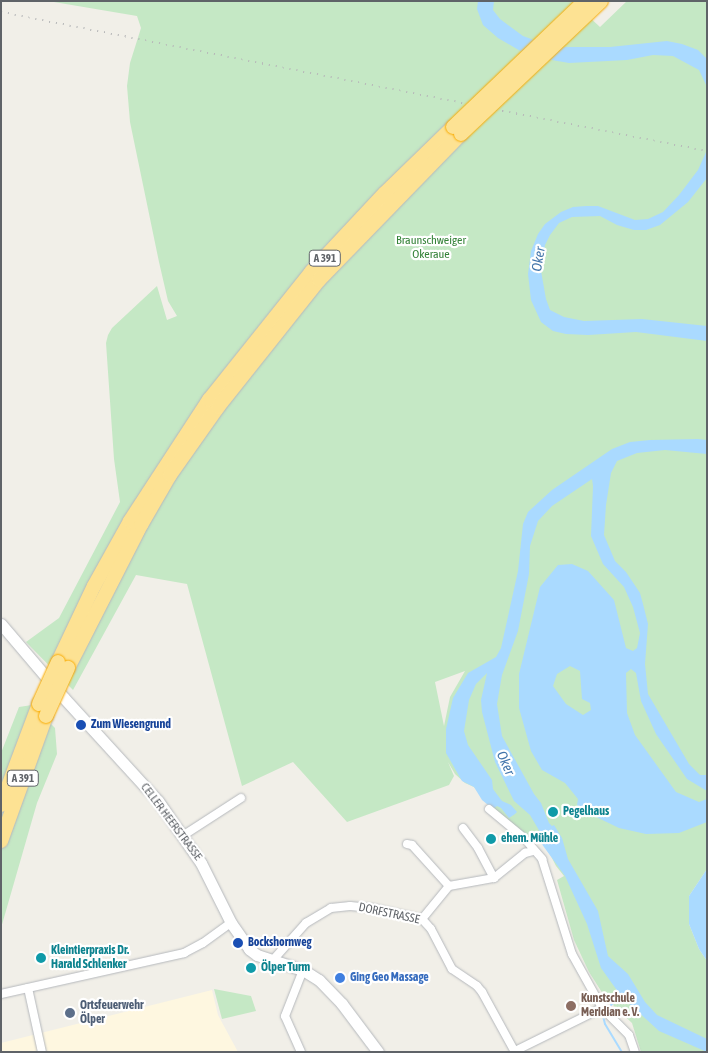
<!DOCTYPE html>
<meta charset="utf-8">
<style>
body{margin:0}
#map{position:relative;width:708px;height:1053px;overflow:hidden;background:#f1efe8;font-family:"Asap Condensed",sans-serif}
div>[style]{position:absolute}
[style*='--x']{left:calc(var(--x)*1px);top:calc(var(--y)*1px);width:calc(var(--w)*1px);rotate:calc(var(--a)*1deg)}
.commercial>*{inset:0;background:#fef7e0}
.green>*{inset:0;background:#c5e8c5}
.water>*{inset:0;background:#aadaff}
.stream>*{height:2px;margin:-1px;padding:0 1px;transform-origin:1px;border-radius:1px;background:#aadaff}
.roads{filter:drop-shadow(0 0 1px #b5b8bc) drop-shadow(0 0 1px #b5b8bc)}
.minor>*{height:8px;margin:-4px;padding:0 4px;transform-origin:4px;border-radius:4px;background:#fff}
.secondary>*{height:11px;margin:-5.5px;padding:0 5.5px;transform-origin:5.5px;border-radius:5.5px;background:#fff}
.motorway>*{height:14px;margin:-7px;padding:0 7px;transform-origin:7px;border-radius:7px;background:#fde293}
.rail>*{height:2px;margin-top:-1px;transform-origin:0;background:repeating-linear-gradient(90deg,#b6b7b8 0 1px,transparent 0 7px)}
.bridges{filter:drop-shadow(0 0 1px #f9ab00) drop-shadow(0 0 1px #f9ab00)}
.motorway-bridge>*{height:14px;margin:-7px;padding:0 7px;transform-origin:7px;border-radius:7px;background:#fde293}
.dots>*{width:14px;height:14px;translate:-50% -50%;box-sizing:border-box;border:2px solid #fff;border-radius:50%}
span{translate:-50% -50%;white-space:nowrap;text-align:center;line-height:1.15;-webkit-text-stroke:4.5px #fff;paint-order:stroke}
.shield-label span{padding:1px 4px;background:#fff;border:1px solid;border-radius:4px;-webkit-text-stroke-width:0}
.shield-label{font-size:11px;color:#5f6368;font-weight:700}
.park-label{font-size:12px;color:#348238}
.transit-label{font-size:12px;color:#164399;font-weight:700}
.left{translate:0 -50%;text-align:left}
.culture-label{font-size:12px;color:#0d838f;font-weight:700}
.street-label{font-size:12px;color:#5f6368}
.shop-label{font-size:12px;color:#366cbe;font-weight:700}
.education-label{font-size:12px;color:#785e54;font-weight:700}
.service-label{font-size:12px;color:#4e5e75;font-weight:700}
.water-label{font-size:14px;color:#4174aa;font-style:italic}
.frame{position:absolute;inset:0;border:2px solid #5f6368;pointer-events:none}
</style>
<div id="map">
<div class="commercial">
<i style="clip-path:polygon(212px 990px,218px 1015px,238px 1052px,1px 1052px,1px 1043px)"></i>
</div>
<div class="green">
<i style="clip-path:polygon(evenodd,48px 1px,572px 1px,600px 27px,627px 1px,707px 1px,707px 869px,689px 896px,689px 924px,699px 949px,707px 961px,707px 1052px,641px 1052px,632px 1023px,612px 1004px,621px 996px,611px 1003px,603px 994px,589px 972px,574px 940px,557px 880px,564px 876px,556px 866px,549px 852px,540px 839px,530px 835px,525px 836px,489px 806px,474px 787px,465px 783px,455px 774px,448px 762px,454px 776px,449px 785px,347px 822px,293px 762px,242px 786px,187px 584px,136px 575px,73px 690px,26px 642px,59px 618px,120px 502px,114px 459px,106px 343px,108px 335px,112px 328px,157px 286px,167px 320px,177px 316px,168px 301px,159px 262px,130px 122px,127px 86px,130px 63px,141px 28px,137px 16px,48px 1px,465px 671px,450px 697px,444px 726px,435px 682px,465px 671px)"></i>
<i style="clip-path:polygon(32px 705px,55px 728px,57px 754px,37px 803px,1px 928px,1px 753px,19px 707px)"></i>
<i style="clip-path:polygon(214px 989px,251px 996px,256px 1011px,222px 1019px)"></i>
</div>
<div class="water">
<i style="clip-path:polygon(478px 1px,494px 1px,493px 10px,500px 19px,523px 36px,553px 47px,610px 47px,667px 41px,682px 44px,698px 50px,707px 59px,707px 87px,699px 70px,673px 56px,653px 55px,627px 60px,569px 63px,529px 56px,498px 38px,483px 25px,477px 9px)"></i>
<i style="clip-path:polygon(707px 150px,707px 178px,688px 202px,660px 225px,646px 230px,634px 230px,617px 225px,600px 216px,572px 217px,559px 223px,550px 235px,545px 245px,541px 271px,546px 299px,550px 310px,564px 317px,584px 321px,642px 319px,707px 326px,707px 341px,636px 332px,588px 335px,566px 334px,553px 331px,541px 322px,531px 300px,528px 274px,531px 251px,538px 234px,545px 224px,561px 212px,573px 207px,586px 206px,598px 206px,635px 220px,648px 219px,663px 212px,679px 195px,698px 170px)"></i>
<i style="clip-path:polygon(evenodd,698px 439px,707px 440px,707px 454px,665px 450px,637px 453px,617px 461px,611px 473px,606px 505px,604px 535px,615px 561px,626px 572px,640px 593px,643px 604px,648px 624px,645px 664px,648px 694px,689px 764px,700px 775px,707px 775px,707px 791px,687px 779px,656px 734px,641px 701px,636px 673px,631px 669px,626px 673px,627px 713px,635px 735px,676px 792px,699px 802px,707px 799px,707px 822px,679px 833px,646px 834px,619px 828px,592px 815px,577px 805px,578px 799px,565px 783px,542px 770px,531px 751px,519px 708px,519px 674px,540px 587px,558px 565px,572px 564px,588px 571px,614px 600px,626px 648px,633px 651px,637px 648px,640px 633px,633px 607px,624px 587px,603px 564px,591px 536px,593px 486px,592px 479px,552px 506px,538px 521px,530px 546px,529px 574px,518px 631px,502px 675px,497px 704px,502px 736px,534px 794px,541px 803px,549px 823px,552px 826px,554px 825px,562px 838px,568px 859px,598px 911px,608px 956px,628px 974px,645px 1002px,657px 1015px,707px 1039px,707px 1052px,659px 1031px,621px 996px,601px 968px,587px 924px,565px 876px,536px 836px,540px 832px,530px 815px,514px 801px,495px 762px,482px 712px,481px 700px,487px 673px,476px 684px,469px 700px,464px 731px,468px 745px,492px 780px,493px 789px,502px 801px,511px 805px,517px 812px,515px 814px,509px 818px,501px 808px,497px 806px,493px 809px,482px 800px,474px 787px,462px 781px,446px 753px,446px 729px,453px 698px,468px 673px,496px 657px,501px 648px,518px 571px,523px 524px,528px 512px,552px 490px,612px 449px,630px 442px,650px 440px,698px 439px,570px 666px,580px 671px,582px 699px,590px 703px,591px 710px,583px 715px,566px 704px,553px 686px,557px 674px,570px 666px)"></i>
<i style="clip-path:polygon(707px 869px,707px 961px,699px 949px,689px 924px,689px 896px)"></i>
</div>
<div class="stream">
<i style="--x:611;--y:1005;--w:15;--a:-42"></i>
<i style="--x:603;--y:1016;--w:8;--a:76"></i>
<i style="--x:605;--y:1024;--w:33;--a:59"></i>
</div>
<div class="roads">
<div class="minor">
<i style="--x:489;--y:809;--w:45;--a:39.6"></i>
<i style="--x:524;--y:838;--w:28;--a:49"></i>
<i style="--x:542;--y:859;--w:100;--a:72.5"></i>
<i style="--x:572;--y:954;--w:62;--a:60.9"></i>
<i style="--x:602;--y:1008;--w:38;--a:45"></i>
<i style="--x:629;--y:1035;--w:18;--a:71"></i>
<i style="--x:463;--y:828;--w:25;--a:53"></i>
<i style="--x:478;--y:848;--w:34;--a:62"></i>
<i style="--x:184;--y:835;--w:68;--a:-33"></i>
<i style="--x:407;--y:844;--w:5;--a:11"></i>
<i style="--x:412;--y:845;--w:55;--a:47.9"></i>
<i style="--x:422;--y:919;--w:43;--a:-50.7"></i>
<i style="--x:449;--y:886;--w:46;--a:-10.1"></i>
<i style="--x:494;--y:878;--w:40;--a:-39"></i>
<i style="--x:525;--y:853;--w:9;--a:-13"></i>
<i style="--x:273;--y:960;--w:50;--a:-48.3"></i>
<i style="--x:306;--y:923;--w:29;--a:-31"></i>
<i style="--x:331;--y:908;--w:19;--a:-6"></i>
<i style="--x:350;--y:906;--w:22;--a:5"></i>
<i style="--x:372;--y:908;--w:51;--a:12.4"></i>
<i style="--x:422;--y:919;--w:13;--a:48"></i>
<i style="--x:431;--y:929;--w:45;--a:62.3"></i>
<i style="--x:452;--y:969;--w:30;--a:34"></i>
<i style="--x:477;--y:986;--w:8;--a:50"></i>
<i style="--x:482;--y:992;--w:68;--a:61.2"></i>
<i style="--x:28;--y:988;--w:66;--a:77.7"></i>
<i style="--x:1;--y:994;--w:188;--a:-12.6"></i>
<i style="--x:184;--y:953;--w:21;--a:-28"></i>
<i style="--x:203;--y:943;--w:34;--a:-36"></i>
<i style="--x:515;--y:1051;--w:97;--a:-26.3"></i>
<i style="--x:301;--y:1052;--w:39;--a:-114"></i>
<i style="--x:285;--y:1016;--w:49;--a:-68.6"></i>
</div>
<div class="secondary">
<i style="--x:1;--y:624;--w:97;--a:49.6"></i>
<i style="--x:64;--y:698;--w:139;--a:47.6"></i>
<i style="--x:158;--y:801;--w:75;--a:55.3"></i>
<i style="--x:201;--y:863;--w:67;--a:63.4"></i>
<i style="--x:231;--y:923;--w:32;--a:55"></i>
<i style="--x:249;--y:949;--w:10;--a:37"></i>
<i style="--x:257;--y:955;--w:48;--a:18.1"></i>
<i style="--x:303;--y:970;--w:19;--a:32"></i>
<i style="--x:319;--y:980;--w:33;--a:46"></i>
<i style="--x:342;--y:1004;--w:60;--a:53.1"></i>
</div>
<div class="motorway">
<i style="--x:58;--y:662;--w:84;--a:-64.7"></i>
<i style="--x:94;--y:586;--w:74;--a:-61"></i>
<i style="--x:130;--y:521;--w:145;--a:-56.9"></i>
<i style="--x:209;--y:400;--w:164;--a:-51.4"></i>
<i style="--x:311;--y:272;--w:108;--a:-46.9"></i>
<i style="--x:385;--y:193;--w:95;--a:-44.1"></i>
<i style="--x:68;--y:668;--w:161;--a:-63"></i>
<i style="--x:141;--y:525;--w:58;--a:-59.9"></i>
<i style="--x:170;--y:475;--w:83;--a:-54.8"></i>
<i style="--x:218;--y:407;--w:162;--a:-51.5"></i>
<i style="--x:319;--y:280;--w:204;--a:-45.8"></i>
<i style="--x:1;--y:805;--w:108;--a:-69.4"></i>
<i style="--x:1;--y:841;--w:133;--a:-70.2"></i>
</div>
</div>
<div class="rail">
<i style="--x:1;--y:12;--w:720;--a:11.14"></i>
</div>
<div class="bridges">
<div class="motorway-bridge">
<i style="--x:453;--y:127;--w:182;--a:-43.7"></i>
<i style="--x:461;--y:134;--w:193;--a:-43.5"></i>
<i style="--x:39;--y:704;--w:46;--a:-65.7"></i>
<i style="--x:46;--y:716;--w:53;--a:-65.4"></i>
</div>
</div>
<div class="dots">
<i style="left:81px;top:725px;background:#1a4fb4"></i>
<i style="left:553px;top:812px;background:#0f9aa8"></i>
<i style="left:491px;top:839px;background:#0f9aa8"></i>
<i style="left:238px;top:943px;background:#1a4fb4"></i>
<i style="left:41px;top:958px;background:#0f9aa8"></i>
<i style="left:251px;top:968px;background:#0f9aa8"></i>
<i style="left:340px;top:978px;background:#3f7fe0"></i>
<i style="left:571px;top:1006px;background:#8d6e63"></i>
<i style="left:70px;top:1013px;background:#5c6f8a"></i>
</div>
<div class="shield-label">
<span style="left:325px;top:258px">A 391</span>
<span style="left:23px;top:778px">A 391</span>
</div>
<div class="park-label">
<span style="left:431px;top:248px">Braunschweiger<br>Okeraue</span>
</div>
<div class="transit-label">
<span class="left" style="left:91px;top:725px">Zum Wiesengrund</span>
<span class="left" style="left:248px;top:943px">Bockshornweg</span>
</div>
<div class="culture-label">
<span class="left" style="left:563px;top:812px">Pegelhaus</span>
<span class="left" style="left:501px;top:839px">ehem. Mühle</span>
<span class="left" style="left:51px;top:958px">Kleintierpraxis Dr.<br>Harald Schlenker</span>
<span class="left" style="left:261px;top:968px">Ölper Turm</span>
</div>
<div class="street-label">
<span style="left:171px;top:822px;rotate:53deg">CELLER HEERSTRASSE</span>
<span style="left:389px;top:914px;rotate:12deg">DORFSTRASSE</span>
</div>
<div class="shop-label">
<span class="left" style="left:350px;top:978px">Ging Geo Massage</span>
</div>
<div class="education-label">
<span class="left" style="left:581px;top:1006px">Kunstschule<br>Meridian e. V.</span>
</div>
<div class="service-label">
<span class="left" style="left:80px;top:1013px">Ortsfeuerwehr<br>Ölper</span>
</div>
<div class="water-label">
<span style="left:538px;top:259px;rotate:-81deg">Oker</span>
<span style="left:506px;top:763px;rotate:66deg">Oker</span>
</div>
<div class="frame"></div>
</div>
